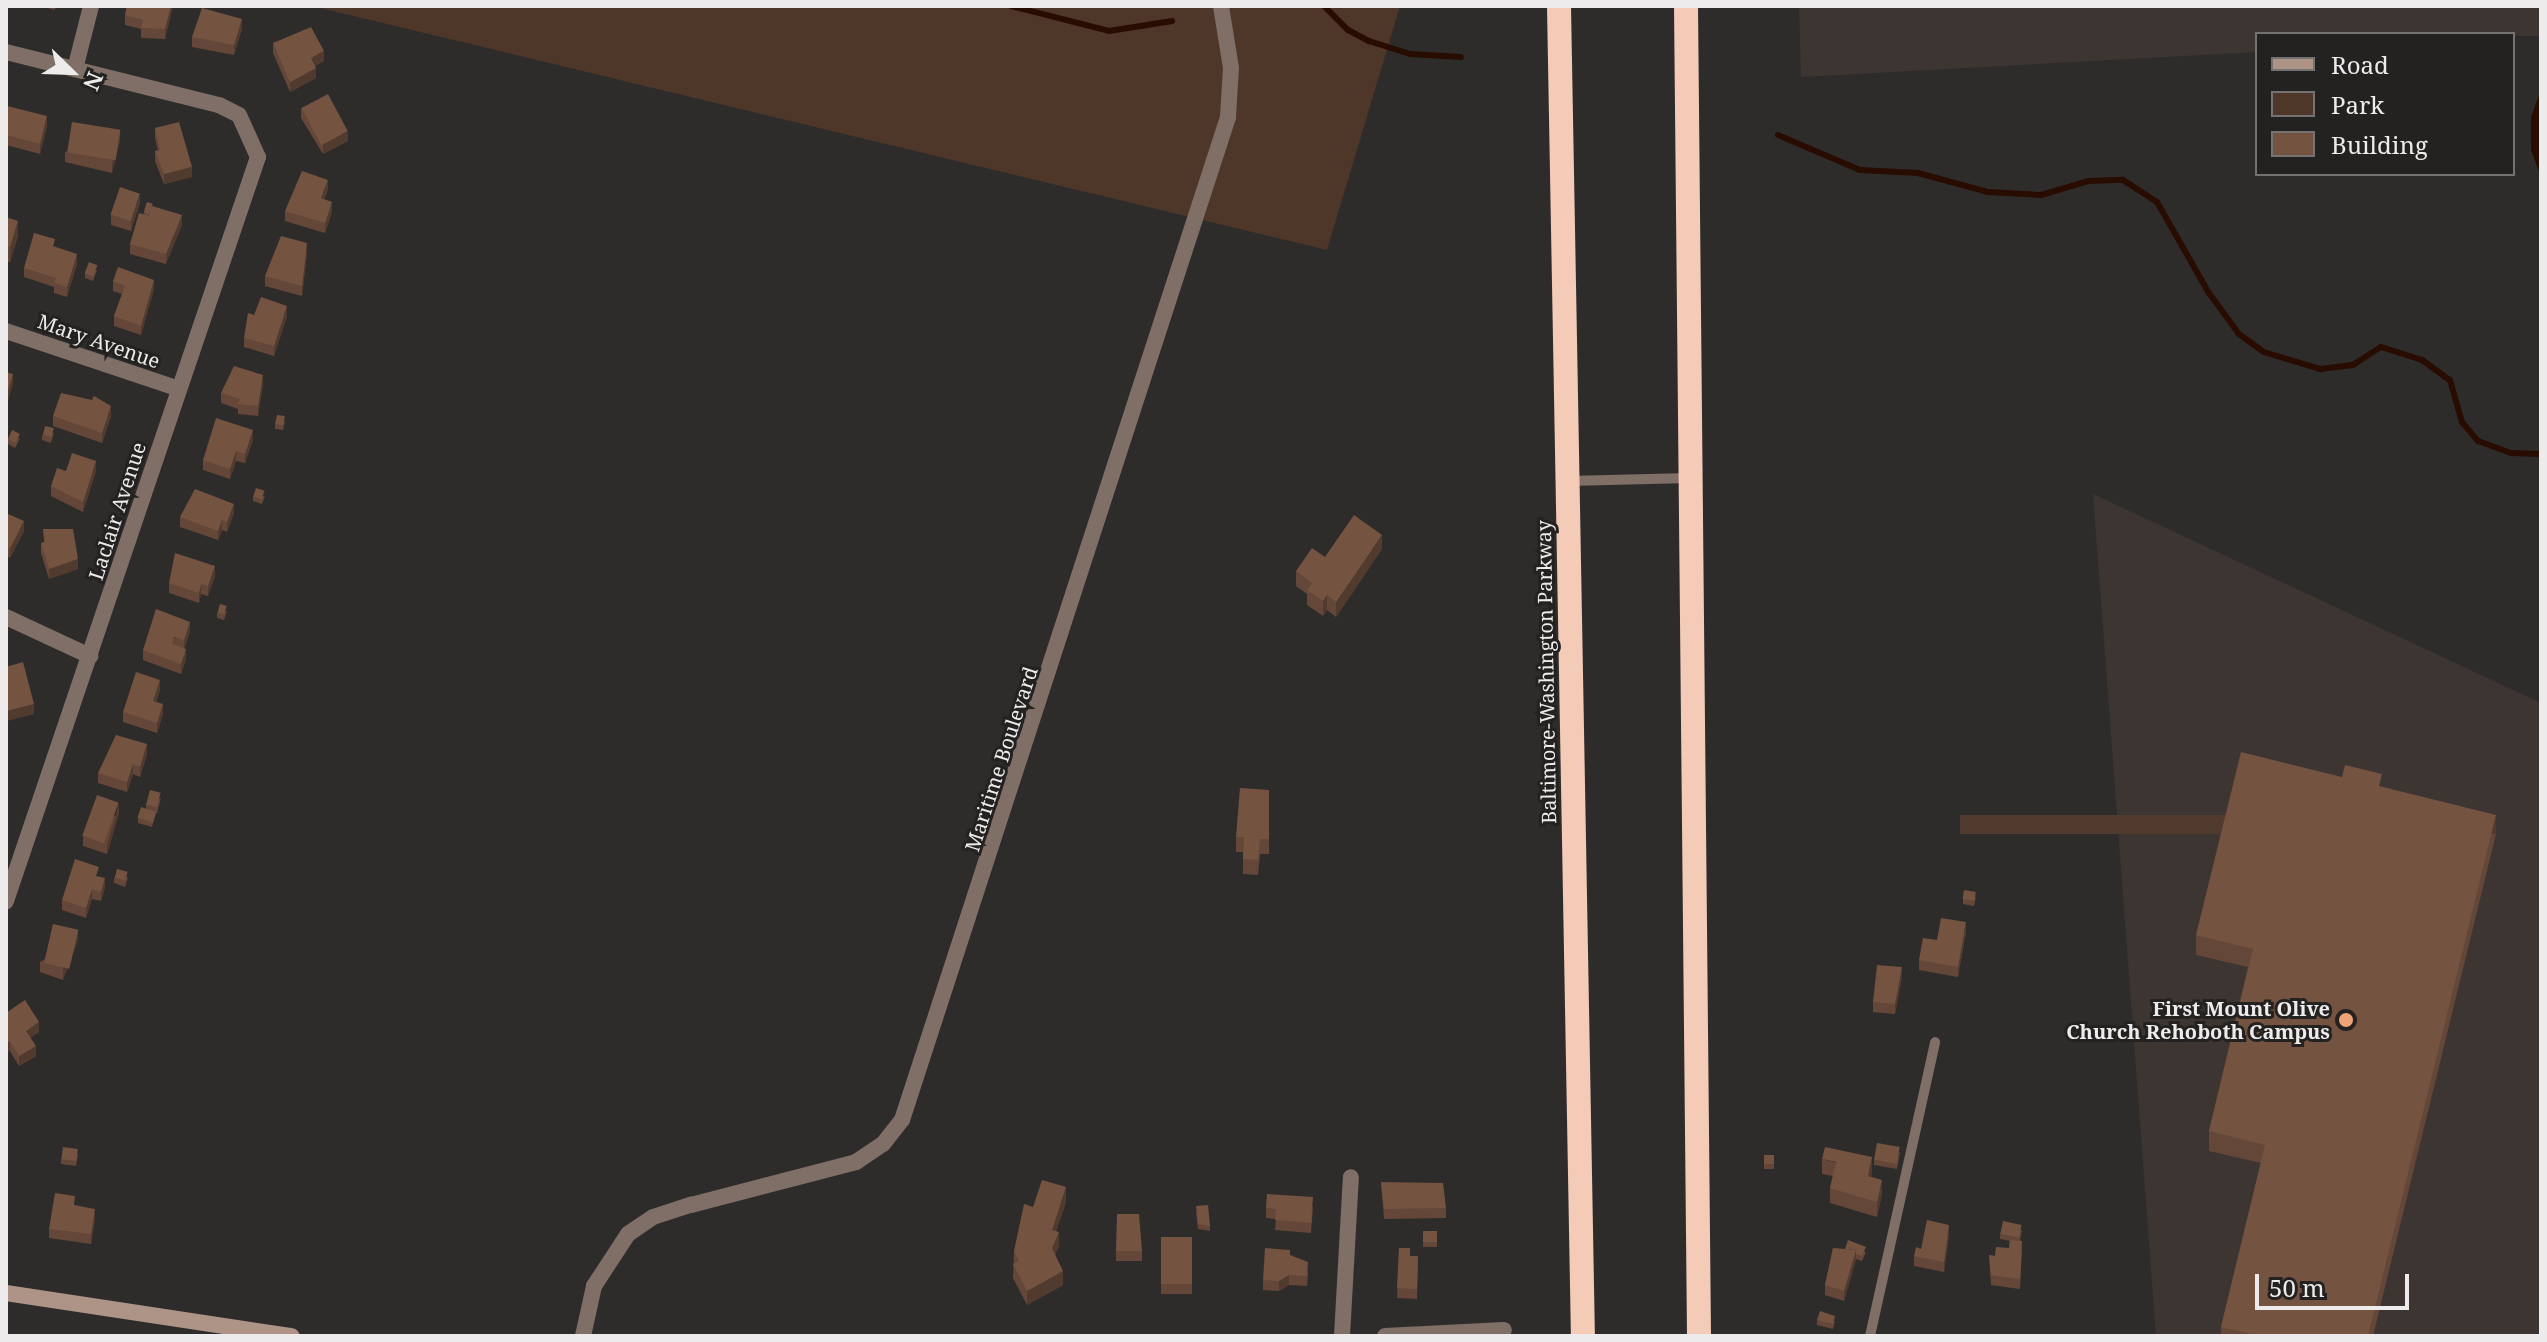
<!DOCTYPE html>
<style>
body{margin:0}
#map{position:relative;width:2547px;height:1342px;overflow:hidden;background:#2e2c2b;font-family:"Noto Serif",serif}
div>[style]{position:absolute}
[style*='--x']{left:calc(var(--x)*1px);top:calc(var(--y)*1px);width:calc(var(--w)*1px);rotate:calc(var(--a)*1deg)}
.built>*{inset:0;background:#3d3531}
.green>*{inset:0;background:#4e3629}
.water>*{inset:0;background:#280c00}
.stream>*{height:6px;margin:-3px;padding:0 3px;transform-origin:3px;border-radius:3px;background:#280c00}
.lane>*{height:10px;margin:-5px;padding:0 5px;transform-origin:5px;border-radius:5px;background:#7f6f67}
.street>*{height:16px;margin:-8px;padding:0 8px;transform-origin:8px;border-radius:8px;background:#7f6f67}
.secondary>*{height:16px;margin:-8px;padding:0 8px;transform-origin:8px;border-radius:8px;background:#ae9487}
.highway>*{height:24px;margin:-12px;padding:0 12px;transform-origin:12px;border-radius:12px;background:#f3cbb7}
.wall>*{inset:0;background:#644738;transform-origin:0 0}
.shaded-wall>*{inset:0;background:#513a2e;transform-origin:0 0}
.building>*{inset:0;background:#745341;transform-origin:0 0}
.dots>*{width:22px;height:22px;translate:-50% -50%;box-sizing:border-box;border:4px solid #242221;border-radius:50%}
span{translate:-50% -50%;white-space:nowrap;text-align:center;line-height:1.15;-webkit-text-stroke:6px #242221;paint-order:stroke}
.street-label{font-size:20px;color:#edebeb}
.poi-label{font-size:20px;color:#edebeb;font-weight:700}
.right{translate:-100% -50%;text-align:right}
.frame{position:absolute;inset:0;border:8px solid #edebeb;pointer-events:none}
.legend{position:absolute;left:2255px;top:32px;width:260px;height:144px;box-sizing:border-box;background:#242221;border:2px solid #747272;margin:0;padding:10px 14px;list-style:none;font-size:24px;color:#edebeb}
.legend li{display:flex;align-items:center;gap:16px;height:40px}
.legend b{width:40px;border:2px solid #747272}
.north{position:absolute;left:32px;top:32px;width:80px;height:80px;-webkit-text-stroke:6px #242221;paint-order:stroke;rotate:113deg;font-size:22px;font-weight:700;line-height:32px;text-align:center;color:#edebeb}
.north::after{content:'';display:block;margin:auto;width:28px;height:36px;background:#edebeb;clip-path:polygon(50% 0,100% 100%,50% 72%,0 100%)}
.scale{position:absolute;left:2255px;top:1274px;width:154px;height:36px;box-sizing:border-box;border:4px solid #edebeb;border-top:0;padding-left:10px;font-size:24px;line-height:28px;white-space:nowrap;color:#edebeb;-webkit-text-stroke:6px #242221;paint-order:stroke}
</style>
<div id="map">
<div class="built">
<i style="clip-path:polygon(1799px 6px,2541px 6px,2541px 36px,2257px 34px,2257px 52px,1801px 77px)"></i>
<i style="clip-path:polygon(2093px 494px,2541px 703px,2541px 1336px,2156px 1336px)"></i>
</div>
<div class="green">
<i style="clip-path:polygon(312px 6px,1400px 6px,1327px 250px)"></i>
</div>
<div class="water">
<i style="clip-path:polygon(2541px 90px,2541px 177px,2531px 150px,2531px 117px)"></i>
</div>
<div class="stream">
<i style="--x:1011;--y:6;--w:101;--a:14.3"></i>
<i style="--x:1109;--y:31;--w:64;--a:-9"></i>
<i style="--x:1324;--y:6;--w:34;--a:45"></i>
<i style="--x:1348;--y:30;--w:24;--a:28"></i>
<i style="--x:1369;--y:41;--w:43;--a:17.6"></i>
<i style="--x:1410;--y:54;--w:51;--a:3.4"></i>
<i style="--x:1778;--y:135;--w:89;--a:23.1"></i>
<i style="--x:1860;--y:170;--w:58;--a:3"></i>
<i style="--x:1918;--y:173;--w:73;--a:15.2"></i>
<i style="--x:1988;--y:192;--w:53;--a:3.2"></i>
<i style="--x:2041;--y:195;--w:50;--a:-16.3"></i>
<i style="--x:2089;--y:181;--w:34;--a:-2"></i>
<i style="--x:2123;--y:180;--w:40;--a:32.9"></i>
<i style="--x:2157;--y:202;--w:105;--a:60.3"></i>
<i style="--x:2209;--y:293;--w:51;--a:53.8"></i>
<i style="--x:2239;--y:334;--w:31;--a:36"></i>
<i style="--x:2264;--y:352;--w:59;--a:16.9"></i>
<i style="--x:2320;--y:369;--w:33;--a:-7"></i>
<i style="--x:2353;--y:365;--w:33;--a:-33"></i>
<i style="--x:2381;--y:347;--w:43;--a:17.6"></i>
<i style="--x:2422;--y:360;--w:34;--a:36"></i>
<i style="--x:2450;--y:380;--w:44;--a:74.1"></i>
<i style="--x:2462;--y:422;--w:25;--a:50"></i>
<i style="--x:2478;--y:441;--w:35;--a:20"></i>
<i style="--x:2511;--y:453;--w:30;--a:2"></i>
</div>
<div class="lane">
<i style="--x:1568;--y:481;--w:122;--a:-1.4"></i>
<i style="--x:1870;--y:1336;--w:301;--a:-77.5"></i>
</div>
<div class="street">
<i style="--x:6;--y:52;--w:219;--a:14"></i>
<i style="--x:219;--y:105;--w:22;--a:27"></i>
<i style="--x:239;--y:115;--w:46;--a:65.7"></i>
<i style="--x:258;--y:157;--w:786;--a:108.71"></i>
<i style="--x:75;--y:69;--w:65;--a:-75.7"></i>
<i style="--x:6;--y:331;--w:182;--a:18.5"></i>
<i style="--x:6;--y:617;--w:93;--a:24.9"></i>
<i style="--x:583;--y:1336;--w:51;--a:-77.6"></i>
<i style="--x:594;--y:1286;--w:62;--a:-56.8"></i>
<i style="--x:628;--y:1234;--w:30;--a:-34"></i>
<i style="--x:653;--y:1217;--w:40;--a:-18"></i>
<i style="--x:691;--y:1205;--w:171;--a:-14.6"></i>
<i style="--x:856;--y:1162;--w:32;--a:-34"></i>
<i style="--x:883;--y:1144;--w:31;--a:-52"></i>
<i style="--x:902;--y:1120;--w:1055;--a:-71.99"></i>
<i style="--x:1228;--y:117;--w:49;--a:-86.5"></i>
<i style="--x:1231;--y:68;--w:63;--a:-99.2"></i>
<i style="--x:1342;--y:1336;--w:159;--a:-86.8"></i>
<i style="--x:1385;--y:1336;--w:119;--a:-2.9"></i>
</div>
<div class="secondary">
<i style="--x:6;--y:1293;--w:289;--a:8.6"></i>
</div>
<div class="highway">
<i style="--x:1559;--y:6;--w:1330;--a:88.97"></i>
<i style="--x:1686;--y:6;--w:1330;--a:89.44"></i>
</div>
<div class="wall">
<i style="clip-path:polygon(40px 6px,56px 6px,55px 10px)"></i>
<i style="clip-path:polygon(127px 6px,173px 6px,165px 39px,141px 38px,141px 29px,125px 25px,125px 15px)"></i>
<i style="clip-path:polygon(242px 29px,234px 55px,192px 47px,192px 37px)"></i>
<i style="clip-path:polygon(273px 43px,324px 61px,315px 66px,316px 78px,290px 92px,273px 53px)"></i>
<i style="clip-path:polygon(6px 108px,47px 126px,40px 154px,6px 145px)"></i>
<i style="clip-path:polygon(301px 108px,348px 141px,323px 154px,301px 118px)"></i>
<i style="clip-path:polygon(155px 128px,192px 177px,164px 184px,155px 161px,155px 151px,158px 151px,155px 138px)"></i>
<i style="clip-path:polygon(120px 140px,112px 173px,65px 162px,65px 152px)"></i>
<i style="clip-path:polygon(328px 190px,324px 199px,332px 212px,325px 233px,285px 221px,285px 211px)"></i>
<i style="clip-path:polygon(140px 203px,131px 231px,111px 225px,111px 215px)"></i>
<i style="clip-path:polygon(153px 206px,182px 225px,166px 264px,130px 254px,130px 244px,144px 213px)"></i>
<i style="clip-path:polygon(6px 217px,18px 236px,10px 262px,6px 261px)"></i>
<i style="clip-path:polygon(55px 247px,77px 264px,67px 297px,54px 293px,54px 287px,24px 277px,24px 268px)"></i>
<i style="clip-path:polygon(307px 253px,302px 296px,265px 286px,265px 276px)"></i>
<i style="clip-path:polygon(97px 270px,93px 281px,85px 278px,85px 273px)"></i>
<i style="clip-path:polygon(113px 281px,154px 289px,141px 335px,114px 326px,114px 316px,122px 294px,113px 291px)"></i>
<i style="clip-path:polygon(254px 315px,287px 316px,274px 356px,244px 347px,244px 338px)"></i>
<i style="clip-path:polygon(263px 384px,258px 416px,238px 414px,238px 409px,221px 403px,221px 393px)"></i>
<i style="clip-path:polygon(53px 416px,111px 416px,102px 443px,53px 426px)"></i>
<i style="clip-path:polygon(285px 421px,283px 430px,275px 429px,275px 424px)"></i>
<i style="clip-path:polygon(54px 433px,51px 443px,42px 440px,42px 435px)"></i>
<i style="clip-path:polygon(20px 438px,15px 448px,8px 444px,8px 439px)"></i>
<i style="clip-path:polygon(253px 440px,245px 463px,236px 461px,230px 479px,203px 470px,203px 460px)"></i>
<i style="clip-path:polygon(66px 471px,96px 471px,83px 512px,51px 496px,51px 486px)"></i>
<i style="clip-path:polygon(253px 496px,265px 496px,262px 504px,253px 501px)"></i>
<i style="clip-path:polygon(6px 513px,24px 531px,10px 558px,6px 555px)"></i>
<i style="clip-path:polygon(234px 513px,227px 532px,222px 530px,218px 540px,180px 527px,180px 517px)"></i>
<i style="clip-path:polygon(43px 529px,78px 569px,49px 579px,41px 553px,41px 543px,44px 542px)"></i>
<i style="clip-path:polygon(1382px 549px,1336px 617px,1327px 610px,1323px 616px,1307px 605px,1307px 594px,1296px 586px,1296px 571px,1325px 557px)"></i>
<i style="clip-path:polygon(215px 576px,208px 596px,201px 594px,199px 603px,169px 593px,169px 583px)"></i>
<i style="clip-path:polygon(227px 611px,224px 620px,217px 618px,217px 613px)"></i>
<i style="clip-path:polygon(190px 632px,184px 648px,186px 659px,181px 674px,143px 660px,143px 650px)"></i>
<i style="clip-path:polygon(160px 690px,156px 702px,163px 714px,157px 733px,123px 722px,123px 712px)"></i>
<i style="clip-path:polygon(147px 754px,140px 777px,133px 774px,127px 792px,98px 783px,98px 773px)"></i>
<i style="clip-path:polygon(2382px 787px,2496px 834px,2373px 1336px,2221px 1336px,2221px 1327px,2261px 1163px,2209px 1151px,2209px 1131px,2248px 967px,2196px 955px,2196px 935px)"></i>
<i style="clip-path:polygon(1269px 790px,1269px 854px,1260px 854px,1258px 875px,1243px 874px,1243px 852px,1236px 852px,1236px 837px)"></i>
<i style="clip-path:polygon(161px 798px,157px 813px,156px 813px,152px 827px,138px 823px,138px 818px,146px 809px,146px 804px)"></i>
<i style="clip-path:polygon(119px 813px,107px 854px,83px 846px,83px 836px)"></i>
<i style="clip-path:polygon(99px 877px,105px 888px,101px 901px,92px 899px,86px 918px,62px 910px,62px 900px)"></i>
<i style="clip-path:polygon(128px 877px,125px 887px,114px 883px,114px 878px)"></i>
<i style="clip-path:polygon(1976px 897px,1974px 906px,1963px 904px,1963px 899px)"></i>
<i style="clip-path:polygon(1966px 932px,1958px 977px,1919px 970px,1919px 960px,1937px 940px)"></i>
<i style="clip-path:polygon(78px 940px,63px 980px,40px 972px,40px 962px)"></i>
<i style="clip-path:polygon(1902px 977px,1895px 1014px,1873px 1012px,1873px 1002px)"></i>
<i style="clip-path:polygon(6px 1013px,39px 1032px,30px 1038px,36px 1056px,19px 1066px,10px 1051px)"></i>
<i style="clip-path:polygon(1900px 1152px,1897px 1169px,1874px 1165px,1874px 1160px)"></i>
<i style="clip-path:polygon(78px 1154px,76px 1166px,61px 1164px,61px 1159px)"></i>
<i style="left:1774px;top:1155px;width:14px;height:10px;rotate:90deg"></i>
<i style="clip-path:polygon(1822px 1159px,1872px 1172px,1871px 1177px,1882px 1194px,1877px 1217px,1830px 1203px,1830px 1188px,1833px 1176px,1822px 1174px)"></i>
<i style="clip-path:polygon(1381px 1182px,1446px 1208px,1446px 1218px,1384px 1219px)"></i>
<i style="clip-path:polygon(1066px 1202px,1056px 1231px,1059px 1246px,1055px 1254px,1063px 1285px,1027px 1305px,1013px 1278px,1014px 1251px,1033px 1207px)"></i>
<i style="clip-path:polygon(75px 1205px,95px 1219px,91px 1244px,49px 1238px,49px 1229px)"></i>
<i style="clip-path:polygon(1313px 1207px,1311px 1233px,1275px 1230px,1276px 1219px,1266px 1218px,1266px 1208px)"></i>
<i style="clip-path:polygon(1196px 1211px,1210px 1226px,1210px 1231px,1198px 1229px)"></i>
<i style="clip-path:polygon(2022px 1230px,2020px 1241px,2022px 1251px,2020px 1289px,1991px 1285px,1989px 1255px,1995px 1256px,2009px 1248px,2010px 1241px,2000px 1239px,2000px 1234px)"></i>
<i style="left:1423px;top:1231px;width:14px;height:16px"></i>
<i style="clip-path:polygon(1949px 1235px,1944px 1272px,1914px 1266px,1914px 1256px,1921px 1249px)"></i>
<i style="left:1161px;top:1237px;width:31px;height:57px"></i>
<i style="clip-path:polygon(1399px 1248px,1410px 1256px,1418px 1256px,1417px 1299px,1397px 1298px)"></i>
<i style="clip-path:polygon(1833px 1248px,1866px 1252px,1862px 1261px,1856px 1259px,1844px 1301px,1825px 1295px,1825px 1285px)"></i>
<i style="left:1116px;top:1251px;width:26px;height:10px"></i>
<i style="clip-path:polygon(1290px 1255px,1308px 1272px,1307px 1286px,1289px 1285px,1279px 1291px,1263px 1290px,1263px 1280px)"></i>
<i style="clip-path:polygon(1817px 1320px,1835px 1321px,1833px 1329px,1817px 1325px)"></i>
</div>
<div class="shaded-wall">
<i style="clip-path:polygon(171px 6px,173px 6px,165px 39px,165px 29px)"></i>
<i style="clip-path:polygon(242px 19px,242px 29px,234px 55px,234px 45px)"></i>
<i style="clip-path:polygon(324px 51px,324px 61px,311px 68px,311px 58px)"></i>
<i style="clip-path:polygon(316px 68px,316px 78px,290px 92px,290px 82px)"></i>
<i style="clip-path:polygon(47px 116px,47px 126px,40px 154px,40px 144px)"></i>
<i style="clip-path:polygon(120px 130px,120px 140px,112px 173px,112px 163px)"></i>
<i style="clip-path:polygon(348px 131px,348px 141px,323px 154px,323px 144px)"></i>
<i style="clip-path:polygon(192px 167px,192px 177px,164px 184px,164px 174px)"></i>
<i style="clip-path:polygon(328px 180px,328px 190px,321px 208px,321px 198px)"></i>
<i style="clip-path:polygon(140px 194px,140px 203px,131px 231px,131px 221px)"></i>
<i style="clip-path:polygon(332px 202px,332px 212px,325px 233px,325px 223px)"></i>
<i style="clip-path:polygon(182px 215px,182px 225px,166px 264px,166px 254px)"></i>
<i style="clip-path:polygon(18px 221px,18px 236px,10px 262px,10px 247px)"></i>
<i style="clip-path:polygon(307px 243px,307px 253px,302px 296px,302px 286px)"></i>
<i style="clip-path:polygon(77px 254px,77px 264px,67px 297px,67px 287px)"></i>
<i style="clip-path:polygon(154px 280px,154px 289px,141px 335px,141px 326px)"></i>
<i style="clip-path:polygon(287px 306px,287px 316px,274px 356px,274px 346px)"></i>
<i style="clip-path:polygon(13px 374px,13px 384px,6px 408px,6px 398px)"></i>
<i style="clip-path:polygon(263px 375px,263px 384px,258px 416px,258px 406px)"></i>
<i style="clip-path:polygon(111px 406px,111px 416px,102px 443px,102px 433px)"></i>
<i style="clip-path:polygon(253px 430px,253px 440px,245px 463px,245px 454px)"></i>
<i style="clip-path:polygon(236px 451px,236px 461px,230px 479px,230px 469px)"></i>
<i style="clip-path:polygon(96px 461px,96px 471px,83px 512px,83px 502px)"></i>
<i style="clip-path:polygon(234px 504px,234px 513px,227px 532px,227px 522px)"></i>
<i style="clip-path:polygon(222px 520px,222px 530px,218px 540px,218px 531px)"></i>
<i style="clip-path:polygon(24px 521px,24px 531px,10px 558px,10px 548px)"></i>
<i style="clip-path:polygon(1382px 535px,1382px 549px,1336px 617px,1336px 602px)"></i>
<i style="clip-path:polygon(78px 559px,78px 569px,49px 579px,49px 569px)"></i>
<i style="clip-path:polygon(215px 566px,215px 576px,208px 596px,208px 586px)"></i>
<i style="clip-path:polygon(201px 584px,201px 594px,199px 603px,199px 593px)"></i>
<i style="clip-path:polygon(1327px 595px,1327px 610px,1323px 616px,1323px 601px)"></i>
<i style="clip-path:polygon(190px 622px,190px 632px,184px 650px,184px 640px)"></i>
<i style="clip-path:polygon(186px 649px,186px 659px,181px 674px,181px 664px)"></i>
<i style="clip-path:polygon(160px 680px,160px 690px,153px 711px,153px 701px)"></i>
<i style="clip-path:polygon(34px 704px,34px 714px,7px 721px,7px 711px)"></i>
<i style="clip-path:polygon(163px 704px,163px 714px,157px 733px,157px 723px)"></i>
<i style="clip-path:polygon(147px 744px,147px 754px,140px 777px,140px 767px)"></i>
<i style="clip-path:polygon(133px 764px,133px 774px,127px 792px,127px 782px)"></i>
<i style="clip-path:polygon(119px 803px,119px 813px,107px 854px,107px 845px)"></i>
<i style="left:2496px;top:815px;width:19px;height:536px;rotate:90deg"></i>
<i style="clip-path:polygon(105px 878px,105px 888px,101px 901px,101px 892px)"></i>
<i style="clip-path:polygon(92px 889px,92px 899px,86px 918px,86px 908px)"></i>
<i style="clip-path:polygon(1966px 922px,1966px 932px,1958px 977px,1958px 967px)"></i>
<i style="clip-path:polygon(78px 930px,78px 940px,63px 980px,63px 970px)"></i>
<i style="clip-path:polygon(1902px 967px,1902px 977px,1895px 1014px,1895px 1004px)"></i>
<i style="clip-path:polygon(39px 1022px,39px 1032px,26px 1040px,26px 1031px)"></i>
<i style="clip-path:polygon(10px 1041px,10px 1051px,6px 1053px,6px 1044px)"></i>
<i style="clip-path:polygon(36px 1046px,36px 1056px,19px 1066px,19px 1056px)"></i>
<i style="clip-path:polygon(1872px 1157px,1872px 1172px,1868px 1191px,1868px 1176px)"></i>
<i style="clip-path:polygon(1882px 1180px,1882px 1194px,1877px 1217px,1877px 1202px)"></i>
<i style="clip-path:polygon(1066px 1187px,1066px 1202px,1052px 1244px,1052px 1230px)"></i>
<i style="clip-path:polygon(95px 1209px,95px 1219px,91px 1244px,91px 1234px)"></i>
<i style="clip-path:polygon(1949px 1225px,1949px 1235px,1944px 1272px,1944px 1262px)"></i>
<i style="clip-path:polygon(1059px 1232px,1059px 1246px,1052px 1262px,1052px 1248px)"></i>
<i style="clip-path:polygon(1856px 1250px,1856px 1260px,1844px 1301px,1844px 1291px)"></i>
<i style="clip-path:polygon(1063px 1271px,1063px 1285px,1027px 1305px,1027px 1291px)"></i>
<i style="clip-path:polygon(1289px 1275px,1289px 1285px,1279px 1291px,1279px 1281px)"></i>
</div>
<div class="building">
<i style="clip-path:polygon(127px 6px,171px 6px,165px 29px,141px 28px,143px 20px,125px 15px)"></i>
<i style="clip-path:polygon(202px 8px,242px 19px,234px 45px,192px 37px)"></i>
<i style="clip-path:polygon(311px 27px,324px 51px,311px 58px,316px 68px,290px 82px,273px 43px)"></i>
<i style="left:328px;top:94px;width:42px;height:30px;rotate:62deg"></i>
<i style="clip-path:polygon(7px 106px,47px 116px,40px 144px,6px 135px)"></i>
<i style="left:72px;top:122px;width:49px;height:31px;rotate:9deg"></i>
<i style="clip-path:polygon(179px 122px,192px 167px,164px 174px,155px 151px,160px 150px,155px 128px)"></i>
<i style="clip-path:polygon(302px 171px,328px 180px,321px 198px,332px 202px,325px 223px,285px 211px)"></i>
<i style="left:120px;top:187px;width:21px;height:29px;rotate:19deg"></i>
<i style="left:147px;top:202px;width:6px;height:11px;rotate:18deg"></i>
<i style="clip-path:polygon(152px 206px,182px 215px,166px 254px,130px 244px,139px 213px,149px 216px)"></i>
<i style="clip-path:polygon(6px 217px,18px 221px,10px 247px,6px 246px)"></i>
<i style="clip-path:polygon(34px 233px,55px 239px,53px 246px,77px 254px,67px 287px,54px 283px,56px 278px,24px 268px)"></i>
<i style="clip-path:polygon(281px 236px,307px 243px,302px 286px,265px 276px)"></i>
<i style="left:89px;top:262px;width:9px;height:12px;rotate:21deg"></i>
<i style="clip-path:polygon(118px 267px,154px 280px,141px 326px,114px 316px,125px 286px,113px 281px)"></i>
<i style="clip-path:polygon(261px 297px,287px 306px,274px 346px,244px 338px,248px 313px,254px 315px)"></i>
<i style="clip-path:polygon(234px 366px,263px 375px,258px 406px,238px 404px,240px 399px,221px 393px)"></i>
<i style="clip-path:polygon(6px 372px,13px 374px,6px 398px)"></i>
<i style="clip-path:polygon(61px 393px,92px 400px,94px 396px,111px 406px,102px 433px,53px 416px)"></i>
<i style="clip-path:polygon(277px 415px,285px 416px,283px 425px,275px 424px)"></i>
<i style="clip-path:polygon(216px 418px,253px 430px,245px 454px,236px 451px,230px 469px,203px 460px)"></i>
<i style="left:45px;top:426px;width:9px;height:9px;rotate:13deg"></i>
<i style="clip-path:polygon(12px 430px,20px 434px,15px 443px,8px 439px)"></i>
<i style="clip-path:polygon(72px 453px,96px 461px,83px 502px,51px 486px,57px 468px,66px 471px)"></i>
<i style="left:256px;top:488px;width:9px;height:9px;rotate:18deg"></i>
<i style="clip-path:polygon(195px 489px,234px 504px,227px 522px,222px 520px,218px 531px,180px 517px)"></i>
<i style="clip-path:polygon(6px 513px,24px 521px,10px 548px,6px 546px)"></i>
<i style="clip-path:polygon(1354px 515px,1382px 535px,1336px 602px,1327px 595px,1323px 601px,1307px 590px,1312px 583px,1296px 571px,1312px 548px,1325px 557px)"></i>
<i style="clip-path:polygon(43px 529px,73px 529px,78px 559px,49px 569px,41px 543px,45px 542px)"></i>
<i style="clip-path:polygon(175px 553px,215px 566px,208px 586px,201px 584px,199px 593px,169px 583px)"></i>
<i style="left:220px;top:604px;width:7px;height:9px;rotate:16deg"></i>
<i style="clip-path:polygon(156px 609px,190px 622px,184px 640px,174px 637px,172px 644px,186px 649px,181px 664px,143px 650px)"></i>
<i style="clip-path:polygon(23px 662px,34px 704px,7px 711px,6px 667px)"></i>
<i style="clip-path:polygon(136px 672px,160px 680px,153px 701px,163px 704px,157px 723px,123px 712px)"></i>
<i style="clip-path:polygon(116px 735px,147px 744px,140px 767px,133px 764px,127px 782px,98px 773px)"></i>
<i style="clip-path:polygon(2241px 752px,2342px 777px,2345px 765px,2382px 774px,2379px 786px,2496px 815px,2368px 1336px,2260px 1336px,2221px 1327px,2265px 1145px,2209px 1131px,2253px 949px,2196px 935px)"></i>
<i style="clip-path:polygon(1240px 788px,1269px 790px,1269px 839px,1260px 839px,1258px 860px,1243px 859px,1244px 837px,1236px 837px)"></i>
<i style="left:150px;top:790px;width:11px;height:15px;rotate:15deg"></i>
<i style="left:97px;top:795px;width:23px;height:43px;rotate:20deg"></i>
<i style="left:141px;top:807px;width:16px;height:11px;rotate:18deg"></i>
<i style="clip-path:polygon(75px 859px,99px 867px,96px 876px,105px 878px,101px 892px,92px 889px,86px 908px,62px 900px)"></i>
<i style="left:117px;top:869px;width:11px;height:9px;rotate:15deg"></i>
<i style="left:1964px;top:890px;width:12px;height:9px;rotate:9deg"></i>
<i style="clip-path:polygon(1941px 918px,1966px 922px,1958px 967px,1919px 960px,1923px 938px,1937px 940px)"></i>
<i style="left:53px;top:924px;width:26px;height:40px;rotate:13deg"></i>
<i style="clip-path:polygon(1877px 965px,1902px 967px,1895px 1004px,1873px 1002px)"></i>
<i style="clip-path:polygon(25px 1000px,39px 1022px,26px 1031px,36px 1046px,19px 1056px,10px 1041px,6px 1044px,6px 1013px)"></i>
<i style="left:1877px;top:1143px;width:23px;height:17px;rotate:10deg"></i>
<i style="left:63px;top:1147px;width:15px;height:12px;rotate:8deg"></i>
<i style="clip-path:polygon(1825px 1147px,1872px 1157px,1868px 1176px,1882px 1180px,1877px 1202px,1830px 1188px,1836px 1162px,1822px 1159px)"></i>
<i style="left:1774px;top:1155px;width:9px;height:10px;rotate:90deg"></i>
<i style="clip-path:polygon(1042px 1180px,1066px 1187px,1052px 1230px,1059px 1232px,1052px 1248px,1063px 1271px,1027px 1291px,1013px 1264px,1019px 1261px,1014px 1251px,1024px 1204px,1033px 1207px)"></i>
<i style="clip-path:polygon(1381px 1182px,1443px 1183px,1446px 1208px,1384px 1209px)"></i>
<i style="clip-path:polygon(55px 1193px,75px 1196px,74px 1205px,95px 1209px,91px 1234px,49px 1229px)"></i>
<i style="clip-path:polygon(1267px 1194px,1313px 1197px,1311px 1223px,1275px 1220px,1276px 1209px,1266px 1208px)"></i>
<i style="clip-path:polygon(1208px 1205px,1210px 1226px,1198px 1224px,1196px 1206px)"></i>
<i style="clip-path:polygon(1117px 1214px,1139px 1214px,1142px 1251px,1116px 1251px)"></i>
<i style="clip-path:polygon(1927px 1220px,1949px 1225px,1944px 1262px,1914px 1256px,1916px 1247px,1921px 1249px)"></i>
<i style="left:2003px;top:1221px;width:19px;height:13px;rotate:12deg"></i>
<i style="left:1423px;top:1231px;width:14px;height:11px"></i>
<i style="left:1161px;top:1237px;width:31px;height:47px"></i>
<i style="clip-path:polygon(1848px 1240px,1866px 1247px,1862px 1256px,1856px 1254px,1856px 1250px,1845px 1249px)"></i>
<i style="clip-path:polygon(2010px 1240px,2022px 1241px,2020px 1279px,1991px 1275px,1989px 1255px,1995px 1256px,1996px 1247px,2009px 1248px)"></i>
<i style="clip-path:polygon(1265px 1248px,1290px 1250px,1290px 1255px,1308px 1262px,1307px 1276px,1289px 1275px,1279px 1281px,1263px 1280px)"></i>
<i style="clip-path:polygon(1399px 1248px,1410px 1248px,1410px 1256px,1418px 1256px,1417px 1289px,1397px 1288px)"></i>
<i style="clip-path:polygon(1833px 1248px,1856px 1250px,1844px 1291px,1825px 1285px)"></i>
<i style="clip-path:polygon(1820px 1311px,1835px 1316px,1833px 1324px,1817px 1320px)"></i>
</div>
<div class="dots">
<i style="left:2346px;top:1020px;background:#f0a279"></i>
</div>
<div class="street-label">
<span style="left:99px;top:341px;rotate:19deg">Mary Avenue</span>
<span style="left:117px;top:511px;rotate:-72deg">Laclair Avenue</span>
<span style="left:1546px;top:672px;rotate:-91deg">Baltimore-Washington Parkway</span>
<span style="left:1001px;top:759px;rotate:-72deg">Maritime Boulevard</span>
</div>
<div class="poi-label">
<span class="right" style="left:2330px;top:1020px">First Mount Olive<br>Church Rehoboth Campus</span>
</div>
<div class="frame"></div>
<ul class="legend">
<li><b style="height:10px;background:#ae9487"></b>Road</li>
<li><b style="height:22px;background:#4e3629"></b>Park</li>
<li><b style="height:22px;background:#745341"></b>Building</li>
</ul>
<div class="north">N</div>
<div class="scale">50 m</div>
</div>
